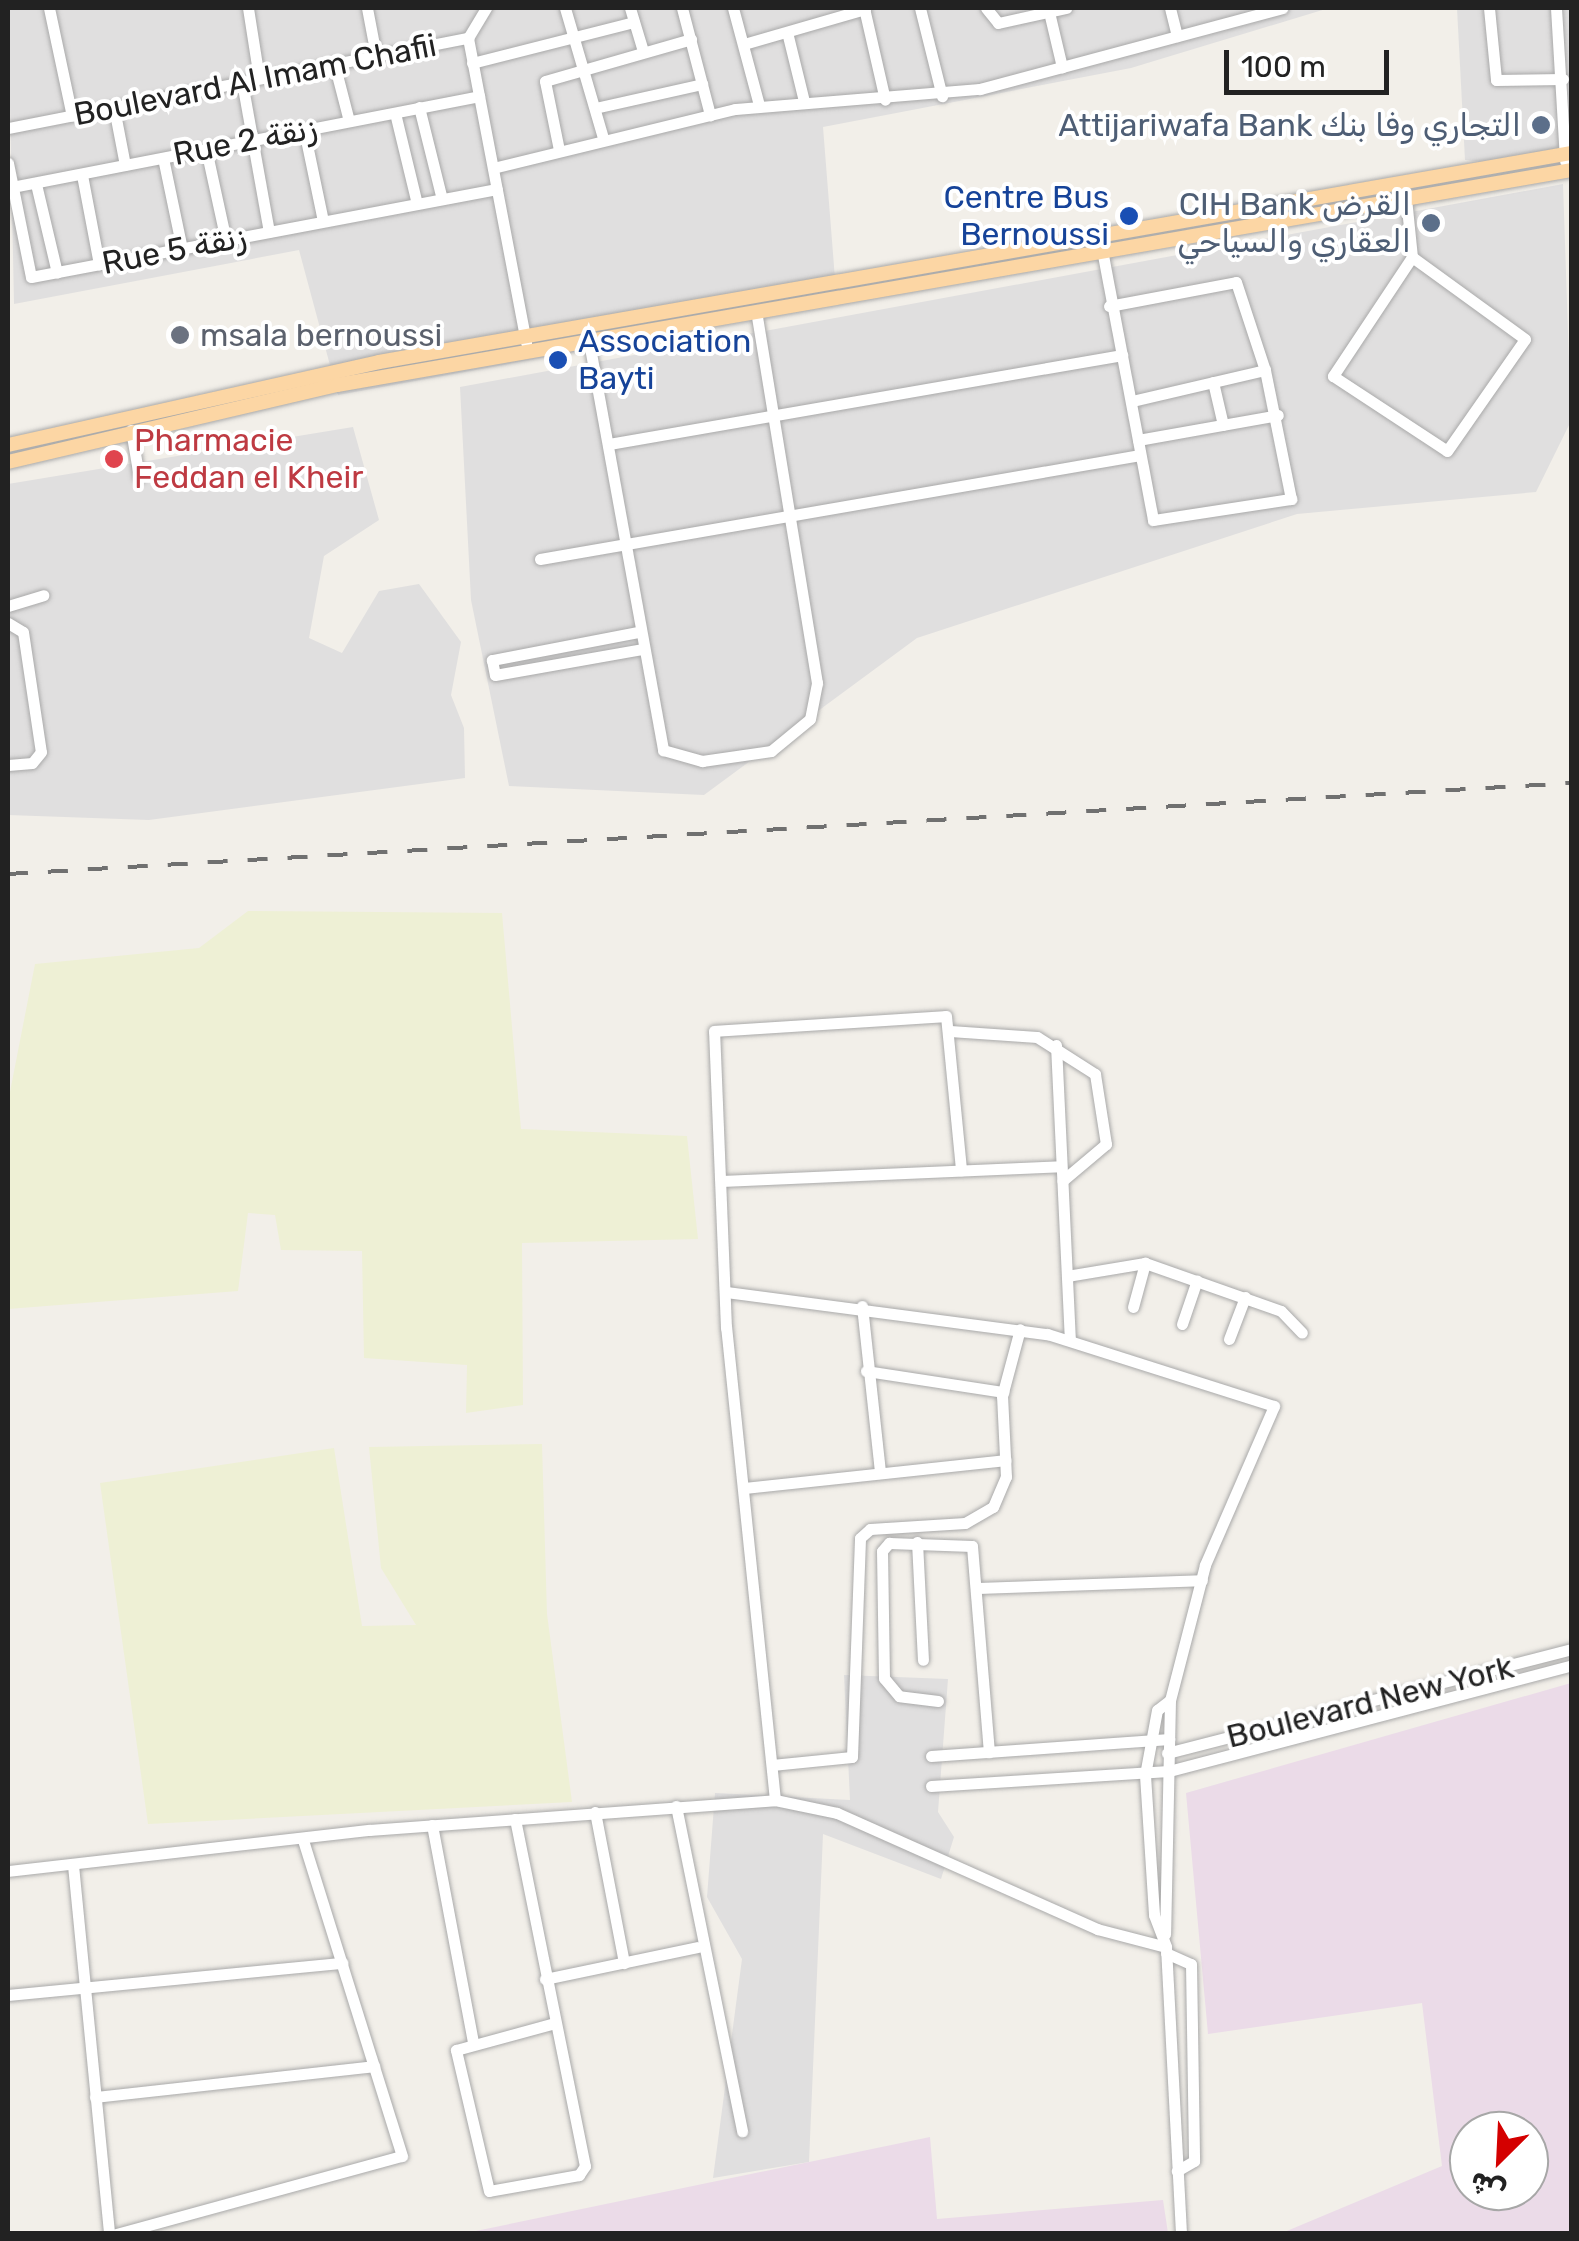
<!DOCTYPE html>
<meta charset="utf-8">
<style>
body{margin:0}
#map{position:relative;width:1579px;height:2241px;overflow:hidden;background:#f2efe9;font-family:Rubik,"Noto Sans Arabic",sans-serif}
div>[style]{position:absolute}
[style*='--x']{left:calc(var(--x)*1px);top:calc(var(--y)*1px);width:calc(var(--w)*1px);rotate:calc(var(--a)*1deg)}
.residential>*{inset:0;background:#e0dfdf}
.industrial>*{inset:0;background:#ebdbe8}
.farmland>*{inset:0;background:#eef0d5}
.roads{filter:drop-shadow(0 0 2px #a9a9a9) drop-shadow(0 0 2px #a9a9a9)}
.minor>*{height:11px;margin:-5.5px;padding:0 5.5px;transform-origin:5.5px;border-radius:5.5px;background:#fff}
.major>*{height:14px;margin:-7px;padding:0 7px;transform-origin:7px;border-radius:7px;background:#fcd6a4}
.rail>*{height:4px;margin-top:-2px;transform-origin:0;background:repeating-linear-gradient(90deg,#707070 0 20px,transparent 0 40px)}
.dots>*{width:28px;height:28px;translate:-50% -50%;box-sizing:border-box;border:5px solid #fff;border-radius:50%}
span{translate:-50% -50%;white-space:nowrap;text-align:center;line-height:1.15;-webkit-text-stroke:8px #fff;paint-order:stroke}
.street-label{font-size:32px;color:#222}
.service-label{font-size:32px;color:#4e5e75}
.right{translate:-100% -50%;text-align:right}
.transit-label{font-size:32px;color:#164399}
.left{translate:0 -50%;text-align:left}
.worship-label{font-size:32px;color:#5b616d}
.health-label{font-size:32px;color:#be3a42}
.frame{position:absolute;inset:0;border:10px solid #222;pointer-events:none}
.north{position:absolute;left:1449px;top:2111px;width:100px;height:100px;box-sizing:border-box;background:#fff;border:2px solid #a7a7a7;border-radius:50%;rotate:204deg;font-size:28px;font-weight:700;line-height:40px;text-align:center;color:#222}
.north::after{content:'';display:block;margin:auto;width:35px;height:45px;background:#d40000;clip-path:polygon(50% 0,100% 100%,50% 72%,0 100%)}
.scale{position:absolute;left:1224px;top:50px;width:165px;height:45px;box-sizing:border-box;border:5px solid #222;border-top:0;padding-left:12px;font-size:30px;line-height:35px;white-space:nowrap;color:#222;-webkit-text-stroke:8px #fff;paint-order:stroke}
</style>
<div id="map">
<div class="residential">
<i style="clip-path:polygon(8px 8px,1329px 8px,1131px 68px,823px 127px,837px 304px,338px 395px,299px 250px,14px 304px)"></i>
<i style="clip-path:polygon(1457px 8px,1571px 8px,1571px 172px,1465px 160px)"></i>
<i style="clip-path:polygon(1563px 184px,1571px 421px,1536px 492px,1297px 514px,917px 638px,704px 795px,509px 786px,471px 600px,460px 387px)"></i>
<i style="clip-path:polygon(353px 427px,379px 520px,324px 556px,309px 638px,342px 653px,379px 591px,419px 584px,461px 642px,451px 695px,464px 728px,465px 778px,149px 820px,8px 815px,8px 484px)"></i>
<i style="clip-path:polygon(844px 1675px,948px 1679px,938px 1812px,954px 1837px,941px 1879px,823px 1834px,809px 2162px,713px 2178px,742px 1959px,707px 1897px,715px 1793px,850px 1800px)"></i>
</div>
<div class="industrial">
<i style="clip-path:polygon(evenodd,1571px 1683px,1571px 2233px,1282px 2233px,1442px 2166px,1422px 2003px,1208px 2034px,1186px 1793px,1571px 1683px,1469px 2131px,1529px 2131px,1529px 2191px,1469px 2191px,1469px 2131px)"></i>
<i style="clip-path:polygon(930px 2137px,937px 2219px,1163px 2200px,1168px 2233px,466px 2233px)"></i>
</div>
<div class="farmland">
<i style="clip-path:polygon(248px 911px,502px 913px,521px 1129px,687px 1136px,698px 1239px,522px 1243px,523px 1405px,466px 1413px,467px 1365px,364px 1358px,362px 1251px,281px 1250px,275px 1215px,248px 1213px,238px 1291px,8px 1309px,8px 1102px,35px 964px,199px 948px)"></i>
<i style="clip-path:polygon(542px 1444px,547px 1614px,572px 1802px,148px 1824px,100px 1483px,334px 1448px,362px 1626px,416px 1625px,381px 1568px,369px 1447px)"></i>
</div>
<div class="roads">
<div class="minor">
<i style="--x:49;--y:8;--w:110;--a:78"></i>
<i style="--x:248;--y:8;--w:71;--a:81.1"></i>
<i style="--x:367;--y:8;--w:48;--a:79.2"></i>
<i style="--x:565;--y:8;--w:135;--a:73.7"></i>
<i style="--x:630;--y:8;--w:45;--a:73.2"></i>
<i style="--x:682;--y:8;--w:111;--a:75.3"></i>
<i style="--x:733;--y:8;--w:100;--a:75"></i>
<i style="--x:864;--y:8;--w:94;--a:77.1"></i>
<i style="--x:920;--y:8;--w:91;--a:76"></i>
<i style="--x:986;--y:8;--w:19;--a:51"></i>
<i style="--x:998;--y:23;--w:70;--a:-12.4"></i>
<i style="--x:1170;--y:8;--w:29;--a:76"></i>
<i style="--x:1489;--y:8;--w:72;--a:84.4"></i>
<i style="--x:1496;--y:80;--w:67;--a:-0.9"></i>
<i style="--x:1556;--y:8;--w:153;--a:86.6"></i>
<i style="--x:1049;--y:12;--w:57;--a:76.7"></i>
<i style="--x:787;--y:32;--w:71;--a:76.2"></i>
<i style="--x:468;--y:38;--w:310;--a:79.2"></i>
<i style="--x:744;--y:44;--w:126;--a:-16.1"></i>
<i style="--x:334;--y:63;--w:60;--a:75.5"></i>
<i style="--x:472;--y:63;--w:167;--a:-14.2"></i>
<i style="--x:242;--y:82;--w:152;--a:79.8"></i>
<i style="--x:419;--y:107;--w:91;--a:76"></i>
<i style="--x:114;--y:108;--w:58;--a:79.1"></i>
<i style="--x:595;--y:108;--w:110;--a:-12.6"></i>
<i style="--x:395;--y:113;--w:89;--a:76.4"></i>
<i style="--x:8;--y:128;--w:469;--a:-11.1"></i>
<i style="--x:468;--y:38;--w:35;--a:-59"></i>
<i style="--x:304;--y:130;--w:93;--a:78.2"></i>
<i style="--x:206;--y:149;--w:94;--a:77.7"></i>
<i style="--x:559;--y:150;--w:70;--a:-101.5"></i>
<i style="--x:545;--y:81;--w:152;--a:-16"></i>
<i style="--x:163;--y:158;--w:93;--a:78.2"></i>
<i style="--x:8;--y:163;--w:116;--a:78.6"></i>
<i style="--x:31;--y:277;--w:474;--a:-10.7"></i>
<i style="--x:493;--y:168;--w:249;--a:-13.7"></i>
<i style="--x:735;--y:109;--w:246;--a:-4.7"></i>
<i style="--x:980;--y:89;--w:313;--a:-15"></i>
<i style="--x:82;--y:175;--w:91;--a:79.2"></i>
<i style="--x:36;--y:184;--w:91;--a:76.7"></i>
<i style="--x:12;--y:187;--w:476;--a:-11"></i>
<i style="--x:1406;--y:198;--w:59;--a:84.2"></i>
<i style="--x:1412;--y:257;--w:143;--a:123.6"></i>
<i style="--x:1333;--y:376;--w:136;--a:33.3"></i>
<i style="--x:1447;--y:451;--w:136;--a:-55.1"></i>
<i style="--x:1525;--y:339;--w:140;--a:-144"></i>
<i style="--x:1099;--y:234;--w:291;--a:79.3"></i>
<i style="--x:1153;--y:520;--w:140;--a:-8.7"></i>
<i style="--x:1291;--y:499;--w:132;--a:-101.4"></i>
<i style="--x:1109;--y:306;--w:129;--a:-10.7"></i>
<i style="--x:1236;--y:282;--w:93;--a:71.8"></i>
<i style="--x:1265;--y:370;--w:137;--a:166.9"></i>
<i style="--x:589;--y:342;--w:415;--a:79.7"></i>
<i style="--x:663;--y:750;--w:41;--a:15.8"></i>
<i style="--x:702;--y:761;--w:70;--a:-8.2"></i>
<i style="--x:771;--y:751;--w:50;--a:-39.4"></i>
<i style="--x:810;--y:719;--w:37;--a:-79"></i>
<i style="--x:817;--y:683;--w:376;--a:-99.3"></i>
<i style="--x:1213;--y:382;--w:44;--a:76.9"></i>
<i style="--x:131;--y:430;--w:48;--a:80.3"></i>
<i style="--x:1138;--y:440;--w:142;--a:-10.1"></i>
<i style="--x:609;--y:444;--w:521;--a:-9.84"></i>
<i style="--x:540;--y:559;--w:609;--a:-9.83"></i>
<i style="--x:8;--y:606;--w:37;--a:-17"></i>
<i style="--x:8;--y:623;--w:17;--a:31"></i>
<i style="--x:23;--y:632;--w:121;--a:81.5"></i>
<i style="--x:41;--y:752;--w:14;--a:129"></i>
<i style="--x:32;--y:763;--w:24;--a:175"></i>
<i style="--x:638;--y:632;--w:149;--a:169.1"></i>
<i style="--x:492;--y:660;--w:15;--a:79"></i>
<i style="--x:495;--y:675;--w:149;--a:-10"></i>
<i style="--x:950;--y:1031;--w:87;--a:3.9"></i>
<i style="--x:1037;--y:1037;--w:69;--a:32.5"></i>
<i style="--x:1095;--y:1074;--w:71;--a:81.1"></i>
<i style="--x:1106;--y:1144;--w:57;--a:139.9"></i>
<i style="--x:1056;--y:1045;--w:294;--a:87.3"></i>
<i style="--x:721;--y:1181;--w:340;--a:-2.5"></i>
<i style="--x:1067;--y:1276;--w:79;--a:-9.5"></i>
<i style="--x:1145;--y:1263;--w:144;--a:19.4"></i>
<i style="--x:1281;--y:1311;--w:30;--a:46"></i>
<i style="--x:726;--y:1292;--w:324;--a:7.5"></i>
<i style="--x:1047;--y:1334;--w:238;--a:17.6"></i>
<i style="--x:1274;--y:1406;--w:173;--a:113.5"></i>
<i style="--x:1205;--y:1565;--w:139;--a:104.5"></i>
<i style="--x:1170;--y:1700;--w:234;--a:91.2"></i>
<i style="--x:862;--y:1306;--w:168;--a:83.8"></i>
<i style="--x:1133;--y:1307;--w:46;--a:-74.7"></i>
<i style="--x:1182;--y:1324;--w:46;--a:-71.2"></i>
<i style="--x:1229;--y:1339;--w:45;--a:-69.1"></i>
<i style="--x:866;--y:1371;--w:139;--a:8.7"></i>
<i style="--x:745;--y:1488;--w:262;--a:-6.1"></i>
<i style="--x:917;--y:1542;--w:118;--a:87.1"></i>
<i style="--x:976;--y:1588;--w:226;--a:-2"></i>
<i style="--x:1170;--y:1700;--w:16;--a:142"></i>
<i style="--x:1157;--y:1710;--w:66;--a:100.5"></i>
<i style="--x:1145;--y:1775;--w:140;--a:86.3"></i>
<i style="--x:1154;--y:1915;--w:34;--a:69"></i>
<i style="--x:1166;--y:1947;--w:287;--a:87"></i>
<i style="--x:938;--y:1701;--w:39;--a:-173"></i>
<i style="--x:899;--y:1696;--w:23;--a:-130"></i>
<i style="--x:884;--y:1678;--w:127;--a:-90.9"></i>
<i style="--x:882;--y:1551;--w:11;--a:-49"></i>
<i style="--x:889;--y:1543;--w:83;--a:2.1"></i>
<i style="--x:972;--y:1546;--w:207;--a:85.3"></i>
<i style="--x:1167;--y:1753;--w:418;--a:-14.4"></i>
<i style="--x:931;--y:1756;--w:239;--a:-4.1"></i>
<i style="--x:772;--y:1765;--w:80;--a:-5.7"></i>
<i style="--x:852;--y:1757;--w:219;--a:-87.9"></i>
<i style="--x:860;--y:1538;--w:13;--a:-42"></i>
<i style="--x:870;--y:1529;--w:95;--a:-3.6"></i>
<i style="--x:965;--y:1523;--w:32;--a:-30"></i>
<i style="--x:993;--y:1507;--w:33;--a:-67"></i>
<i style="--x:1006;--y:1477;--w:81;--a:-92.8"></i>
<i style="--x:1002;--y:1396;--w:69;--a:-75"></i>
<i style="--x:931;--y:1786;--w:238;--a:-3.6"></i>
<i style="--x:1169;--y:1771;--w:417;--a:-14.7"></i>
<i style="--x:775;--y:1800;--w:475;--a:-95.9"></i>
<i style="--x:726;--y:1328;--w:297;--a:-92.3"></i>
<i style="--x:714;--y:1031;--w:232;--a:-3.7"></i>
<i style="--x:946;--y:1016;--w:155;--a:84.4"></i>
<i style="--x:676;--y:1806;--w:332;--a:78.5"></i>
<i style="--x:595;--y:1812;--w:154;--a:79.1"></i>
<i style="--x:515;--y:1819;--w:354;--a:78.6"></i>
<i style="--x:585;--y:2166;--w:11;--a:124"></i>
<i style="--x:579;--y:2175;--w:91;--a:169.9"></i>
<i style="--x:489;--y:2191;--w:145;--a:-103.2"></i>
<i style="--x:456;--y:2050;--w:103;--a:-15.3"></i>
<i style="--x:432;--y:1825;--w:220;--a:79.3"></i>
<i style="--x:73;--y:1865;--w:371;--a:84.4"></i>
<i style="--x:8;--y:1871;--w:363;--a:-6.5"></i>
<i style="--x:369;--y:1830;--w:407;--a:-4.2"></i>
<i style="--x:775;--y:1800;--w:63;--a:11.8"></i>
<i style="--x:837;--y:1813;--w:285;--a:24"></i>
<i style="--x:1097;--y:1929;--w:71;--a:14.6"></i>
<i style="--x:1166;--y:1953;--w:27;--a:24"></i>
<i style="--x:1191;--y:1964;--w:197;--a:89.1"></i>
<i style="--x:1194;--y:2161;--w:20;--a:150"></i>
<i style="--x:545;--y:1979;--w:156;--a:-11.8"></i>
<i style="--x:8;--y:1995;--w:336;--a:-5.5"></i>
<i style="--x:95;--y:2097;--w:281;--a:-6.3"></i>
<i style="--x:116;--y:2234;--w:296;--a:-15.3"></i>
<i style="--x:402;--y:2156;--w:330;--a:-107.4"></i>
</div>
<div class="major">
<i style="--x:8;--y:445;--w:380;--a:-12.6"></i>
<i style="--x:379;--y:362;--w:1211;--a:-9.94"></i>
<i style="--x:8;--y:462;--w:338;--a:-13.2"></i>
<i style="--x:337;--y:385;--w:1254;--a:-9.88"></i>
</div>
</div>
<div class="rail">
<i style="--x:8;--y:874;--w:1567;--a:-3.33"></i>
</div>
<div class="dots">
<i style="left:1541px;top:125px;background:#5c6f8a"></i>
<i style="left:1129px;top:216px;background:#1a4fb4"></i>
<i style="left:1431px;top:223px;background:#5c6f8a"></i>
<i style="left:180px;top:335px;background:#6b7280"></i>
<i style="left:558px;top:360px;background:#1a4fb4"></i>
<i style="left:114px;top:459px;background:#e0444e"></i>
</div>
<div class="street-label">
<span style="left:255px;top:80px;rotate:-11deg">Boulevard Al Imam Chafii</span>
<span style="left:245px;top:141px;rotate:-11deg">Rue 2 زنقة</span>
<span style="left:174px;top:250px;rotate:-11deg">Rue 5 زنقة</span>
<span style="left:1370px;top:1702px;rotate:-14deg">Boulevard New York</span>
</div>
<div class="service-label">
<span class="right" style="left:1521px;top:125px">Attijariwafa Bank التجاري وفا بنك</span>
<span class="right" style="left:1411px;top:223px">CIH Bank القرض<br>العقاري والسياحي</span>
</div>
<div class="transit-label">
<span class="right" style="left:1109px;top:216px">Centre Bus<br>Bernoussi</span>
<span class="left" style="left:578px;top:360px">Association<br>Bayti</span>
</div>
<div class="worship-label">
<span class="left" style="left:200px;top:335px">msala bernoussi</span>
</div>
<div class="health-label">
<span class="left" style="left:134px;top:459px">Pharmacie<br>Feddan el Kheir</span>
</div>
<div class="frame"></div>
<div class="north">ش</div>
<div class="scale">100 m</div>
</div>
